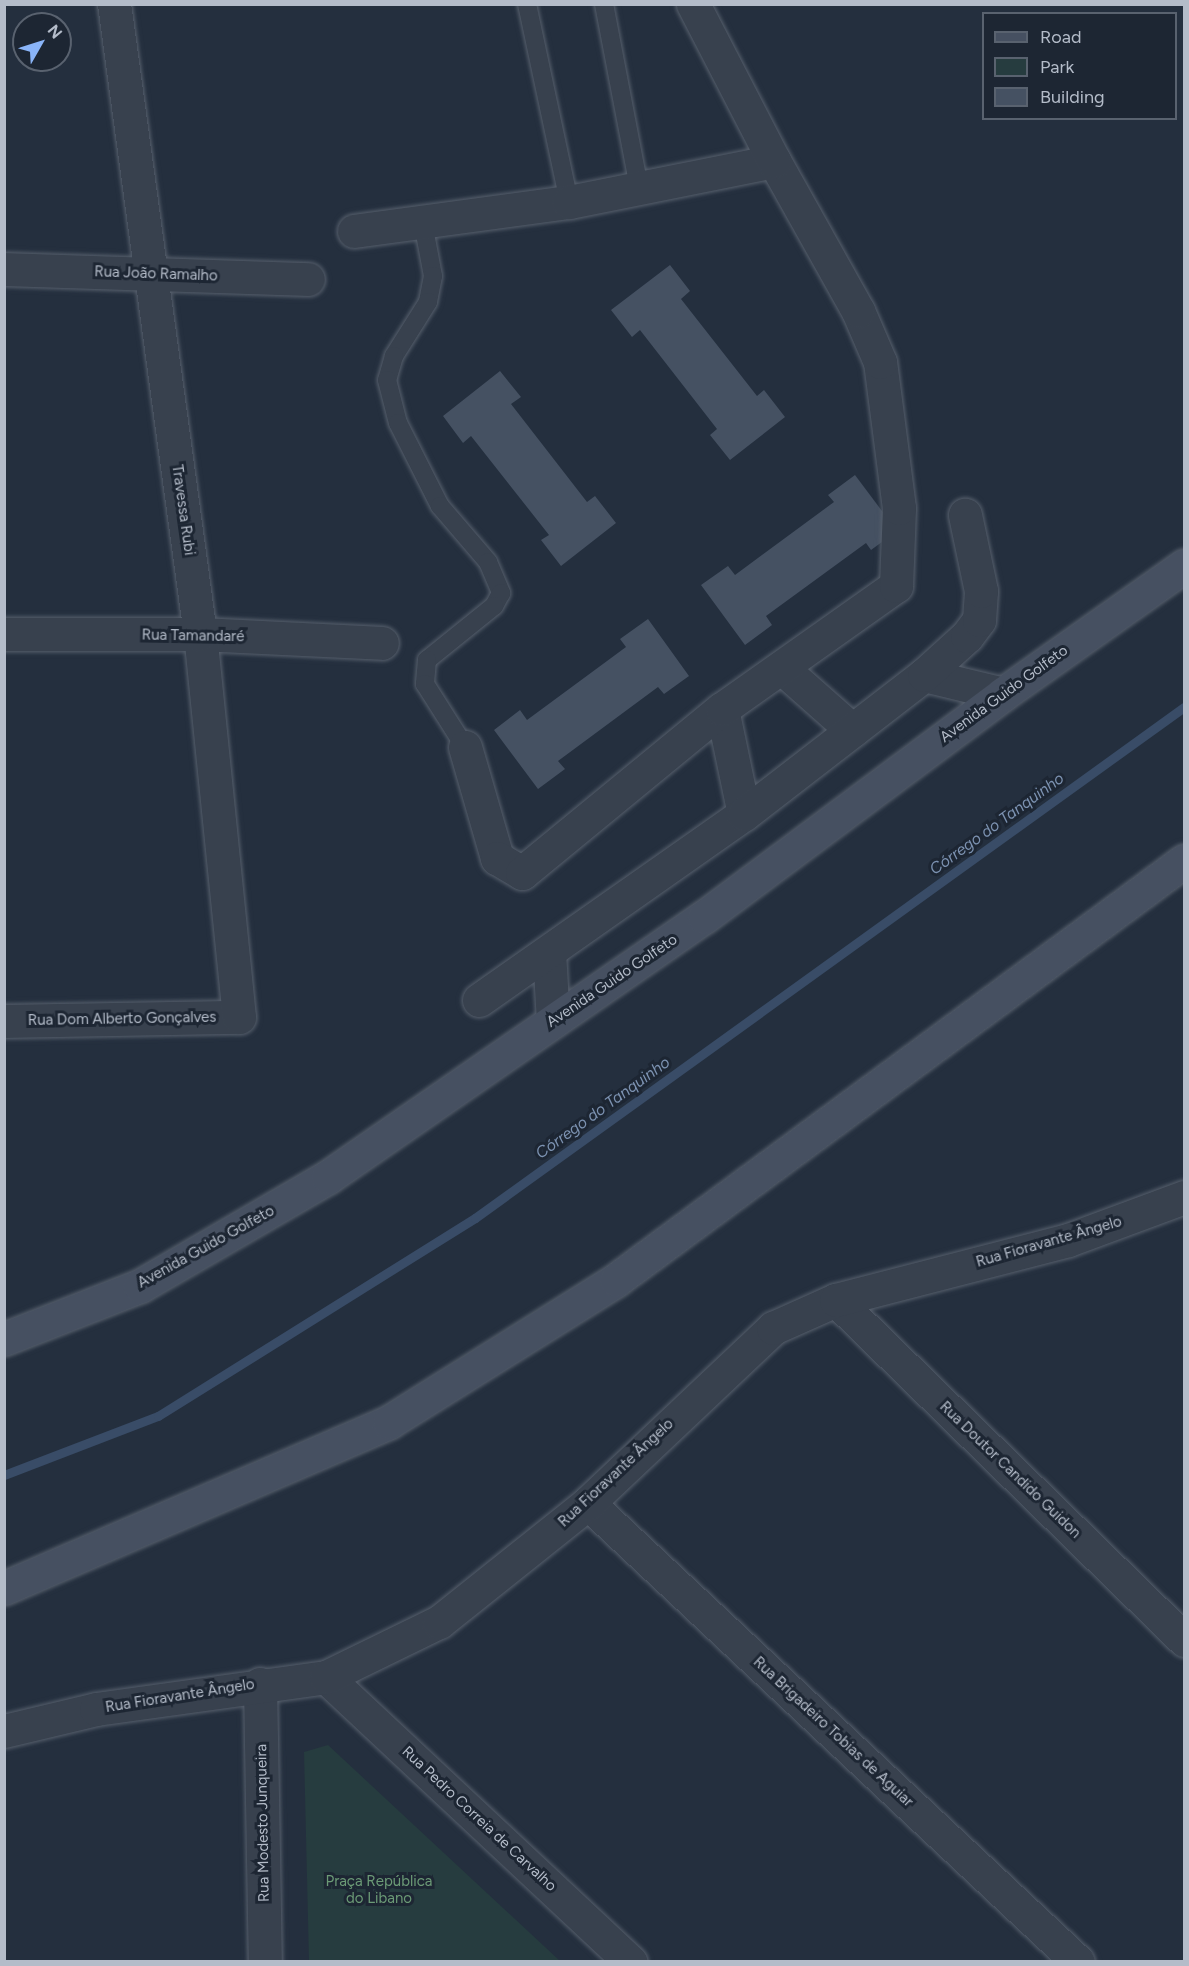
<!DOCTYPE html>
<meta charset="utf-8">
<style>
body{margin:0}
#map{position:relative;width:1189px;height:1966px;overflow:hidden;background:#242f3e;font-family:Figtree,sans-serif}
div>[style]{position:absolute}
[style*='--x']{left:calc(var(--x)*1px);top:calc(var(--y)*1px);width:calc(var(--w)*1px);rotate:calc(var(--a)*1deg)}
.green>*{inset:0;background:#263c3f}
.stream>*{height:9px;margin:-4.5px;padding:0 4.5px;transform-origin:4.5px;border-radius:4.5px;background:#394c67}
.building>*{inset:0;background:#455162}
.roads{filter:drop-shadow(0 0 2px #565f6c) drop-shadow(0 0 2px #565f6c)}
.lane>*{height:18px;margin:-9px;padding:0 9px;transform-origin:9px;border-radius:9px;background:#38414e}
.street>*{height:33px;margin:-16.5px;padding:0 16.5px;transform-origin:16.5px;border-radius:16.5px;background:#38414e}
.secondary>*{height:33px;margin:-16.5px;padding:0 16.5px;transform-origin:16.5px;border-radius:16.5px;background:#465061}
span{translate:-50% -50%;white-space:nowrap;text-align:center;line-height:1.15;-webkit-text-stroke:6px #1d2633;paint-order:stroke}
.street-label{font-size:15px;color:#b4bcc9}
.park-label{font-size:15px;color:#6b9a76}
.water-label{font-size:16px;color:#7c92b1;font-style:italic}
.frame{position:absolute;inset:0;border:6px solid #b4bcc9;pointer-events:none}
.legend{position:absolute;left:982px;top:12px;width:195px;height:108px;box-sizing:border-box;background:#1d2633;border:2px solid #59626f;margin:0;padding:8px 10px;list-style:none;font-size:18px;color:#b4bcc9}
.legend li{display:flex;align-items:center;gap:12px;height:30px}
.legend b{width:30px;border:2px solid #59626f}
.north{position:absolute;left:12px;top:12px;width:60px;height:60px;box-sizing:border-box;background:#1d2633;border:2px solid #59626f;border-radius:50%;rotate:51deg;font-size:16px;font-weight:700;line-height:24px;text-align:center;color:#b4bcc9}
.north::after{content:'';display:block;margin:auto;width:21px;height:27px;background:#8ab4f8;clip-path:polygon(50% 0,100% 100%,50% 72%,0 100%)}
</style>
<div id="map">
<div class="green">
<i style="clip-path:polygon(328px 1745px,560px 1961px,309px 1961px,304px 1752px)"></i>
</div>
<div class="stream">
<i style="--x:4;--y:1475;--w:165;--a:-21"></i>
<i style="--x:158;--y:1416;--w:374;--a:-32"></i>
<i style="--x:475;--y:1218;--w:874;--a:-35.78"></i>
</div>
<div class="building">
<i style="clip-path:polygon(670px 265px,690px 291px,681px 299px,757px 396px,764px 390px,785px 417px,730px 460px,710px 435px,717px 429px,640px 330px,632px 337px,611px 310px)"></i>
<i style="clip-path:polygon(500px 371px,521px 397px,511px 404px,587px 502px,595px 496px,616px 523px,561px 566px,541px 540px,549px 535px,471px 436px,463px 443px,443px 416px)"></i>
<i style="clip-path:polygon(855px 475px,897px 531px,871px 550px,866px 543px,766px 616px,772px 625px,745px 645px,701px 585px,728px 566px,735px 575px,834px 502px,828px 495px)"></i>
<i style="clip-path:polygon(648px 619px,689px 676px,664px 694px,658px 687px,558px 761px,565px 769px,538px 789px,494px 730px,520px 710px,527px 720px,626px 647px,620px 639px)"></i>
</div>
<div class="roads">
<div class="lane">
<i style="--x:527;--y:4;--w:202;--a:78"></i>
<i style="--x:604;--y:4;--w:187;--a:79.2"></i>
<i style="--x:423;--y:223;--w:54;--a:79.3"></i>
<i style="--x:433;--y:276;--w:26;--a:101"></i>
<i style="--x:428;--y:302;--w:64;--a:122.2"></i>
<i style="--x:394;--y:356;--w:25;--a:106"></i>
<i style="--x:387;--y:380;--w:44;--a:75.7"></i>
<i style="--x:398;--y:423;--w:93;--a:63.2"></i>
<i style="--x:440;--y:506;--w:74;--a:49.4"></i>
<i style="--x:488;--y:562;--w:34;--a:67"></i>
<i style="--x:501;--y:593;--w:15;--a:118"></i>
<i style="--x:494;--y:606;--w:86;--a:141.1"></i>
<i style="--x:427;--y:660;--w:24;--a:95"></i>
<i style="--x:425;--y:684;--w:75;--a:57.6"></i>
</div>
<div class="street">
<i style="--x:354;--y:231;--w:217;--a:-7.7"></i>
<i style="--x:569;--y:202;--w:209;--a:-11.3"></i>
<i style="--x:4;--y:269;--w:304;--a:1.9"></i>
<i style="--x:4;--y:634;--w:196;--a:0"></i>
<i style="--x:200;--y:634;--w:182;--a:2.8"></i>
<i style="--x:782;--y:668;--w:94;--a:41.5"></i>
<i style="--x:924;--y:675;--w:81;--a:13.5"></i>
<i style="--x:722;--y:709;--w:107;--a:78.2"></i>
<i style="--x:465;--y:747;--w:116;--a:73.9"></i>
<i style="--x:497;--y:858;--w:29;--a:31"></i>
<i style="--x:522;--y:873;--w:259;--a:-39.4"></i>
<i style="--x:722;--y:709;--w:213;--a:-35.3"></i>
<i style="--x:896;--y:586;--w:78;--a:-87.8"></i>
<i style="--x:899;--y:508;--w:147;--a:-97.4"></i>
<i style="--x:880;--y:362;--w:56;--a:-113.3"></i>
<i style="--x:858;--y:311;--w:172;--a:-119.2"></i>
<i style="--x:774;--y:161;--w:177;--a:-117.3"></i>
<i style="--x:549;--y:952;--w:69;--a:86.7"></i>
<i style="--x:479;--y:1000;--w:324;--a:-35.1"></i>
<i style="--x:744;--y:814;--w:227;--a:-37.7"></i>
<i style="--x:924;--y:675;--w:58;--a:-42.2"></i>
<i style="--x:967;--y:636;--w:20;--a:-53"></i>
<i style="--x:979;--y:620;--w:29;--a:-86"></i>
<i style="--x:981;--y:591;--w:78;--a:-101.9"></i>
<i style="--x:4;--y:1021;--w:235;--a:-1"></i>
<i style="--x:239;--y:1017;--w:385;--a:-95.8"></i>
<i style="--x:200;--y:634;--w:636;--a:-97.77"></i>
<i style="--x:836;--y:1300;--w:487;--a:44.3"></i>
<i style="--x:588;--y:1503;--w:671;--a:43.13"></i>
<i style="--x:326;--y:1677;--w:417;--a:43.1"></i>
<i style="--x:260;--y:1684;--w:278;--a:89"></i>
<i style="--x:4;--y:1731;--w:95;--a:-13.4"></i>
<i style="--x:96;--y:1709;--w:232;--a:-7.9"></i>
<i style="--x:326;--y:1677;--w:126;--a:-26"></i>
<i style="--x:439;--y:1622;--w:191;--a:-38.6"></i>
<i style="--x:588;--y:1503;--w:255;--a:-43.4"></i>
<i style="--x:773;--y:1328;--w:69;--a:-24"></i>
<i style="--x:836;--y:1300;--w:240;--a:-14.5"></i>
<i style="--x:1068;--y:1240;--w:124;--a:-20.3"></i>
</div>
<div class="secondary">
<i style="--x:4;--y:1339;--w:146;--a:-21.3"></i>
<i style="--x:140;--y:1286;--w:217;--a:-30.1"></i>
<i style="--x:328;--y:1177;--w:457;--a:-34.7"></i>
<i style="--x:704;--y:917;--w:373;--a:-36.7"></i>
<i style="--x:1003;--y:694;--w:222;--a:-35.3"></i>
<i style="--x:4;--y:1588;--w:419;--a:-23.3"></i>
<i style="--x:389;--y:1422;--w:268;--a:-32"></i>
<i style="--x:616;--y:1280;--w:706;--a:-36.42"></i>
</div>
</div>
<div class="street-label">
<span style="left:156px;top:274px;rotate:2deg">Rua João Ramalho</span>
<span style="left:183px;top:510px;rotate:82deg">Travessa Rubi</span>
<span style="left:193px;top:636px;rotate:1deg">Rua Tamandaré</span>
<span style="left:1004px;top:694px;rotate:-36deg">Avenida Guido Golfeto</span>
<span style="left:612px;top:981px;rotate:-34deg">Avenida Guido Golfeto</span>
<span style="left:122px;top:1019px;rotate:-1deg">Rua Dom Alberto Gonçalves</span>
<span style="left:1049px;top:1242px;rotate:-16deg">Rua Fioravante Ângelo</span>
<span style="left:206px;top:1247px;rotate:-29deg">Avenida Guido Golfeto</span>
<span style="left:1010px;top:1470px;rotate:44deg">Rua Doutor Candido Guidon</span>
<span style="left:616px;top:1473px;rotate:-43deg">Rua Fioravante Ângelo</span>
<span style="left:180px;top:1696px;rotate:-9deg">Rua Fioravante Ângelo</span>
<span style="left:833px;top:1732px;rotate:43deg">Rua Brigadeiro Tobias de Aguiar</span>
<span style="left:479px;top:1819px;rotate:43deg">Rua Pedro Correia de Carvalho</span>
<span style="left:263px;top:1823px;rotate:-91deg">Rua Modesto Junqueira</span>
</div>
<div class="park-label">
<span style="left:379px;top:1890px">Praça República<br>do Libano</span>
</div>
<div class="water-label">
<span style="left:997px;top:824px;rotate:-36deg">Córrego do Tanquinho</span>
<span style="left:603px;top:1108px;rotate:-36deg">Córrego do Tanquinho</span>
</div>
<div class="frame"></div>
<ul class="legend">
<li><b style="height:8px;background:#465061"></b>Road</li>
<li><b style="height:16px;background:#263c3f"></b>Park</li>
<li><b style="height:16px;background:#455162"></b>Building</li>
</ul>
<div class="north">N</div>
</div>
